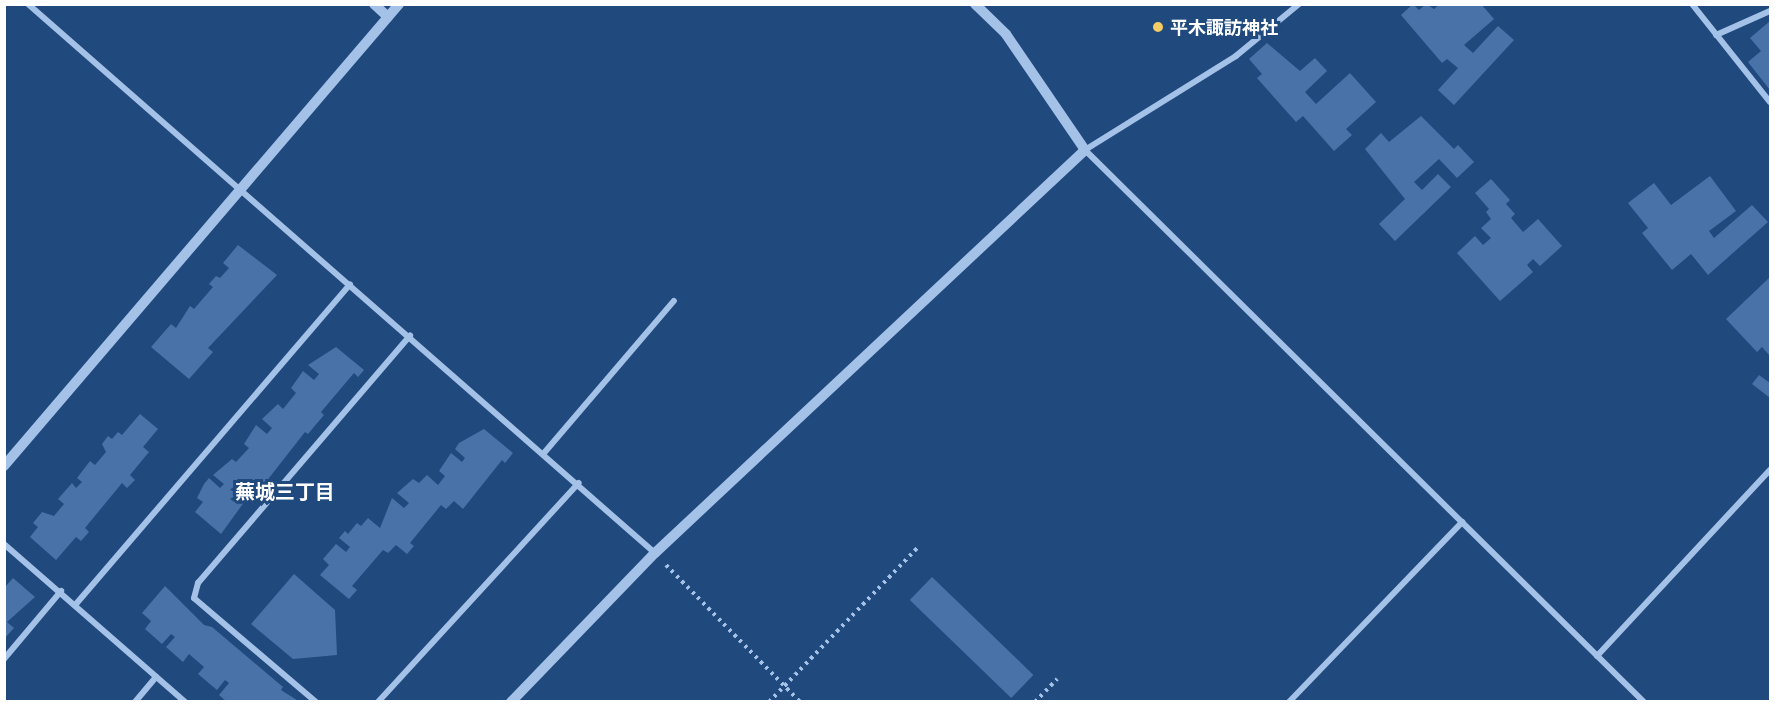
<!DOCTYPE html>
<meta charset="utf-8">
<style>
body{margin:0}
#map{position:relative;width:1775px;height:706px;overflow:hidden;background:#20497e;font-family:Ubuntu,"Noto Sans JP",sans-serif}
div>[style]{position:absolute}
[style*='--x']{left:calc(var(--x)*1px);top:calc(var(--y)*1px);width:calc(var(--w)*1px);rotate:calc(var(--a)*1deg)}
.building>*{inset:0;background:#4973a8;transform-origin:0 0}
.path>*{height:4px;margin-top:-2px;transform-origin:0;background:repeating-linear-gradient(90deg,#a4c2e7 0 3px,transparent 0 7.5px)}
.minor>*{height:6px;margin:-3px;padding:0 3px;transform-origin:3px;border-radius:3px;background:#a4c2e7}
.tertiary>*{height:10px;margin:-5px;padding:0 5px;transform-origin:5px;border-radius:5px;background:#a4c2e7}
.dots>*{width:16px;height:16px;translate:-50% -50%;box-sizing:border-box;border:3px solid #20497e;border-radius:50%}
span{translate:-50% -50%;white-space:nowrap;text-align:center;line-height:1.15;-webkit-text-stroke:6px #20497e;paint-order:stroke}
.poi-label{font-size:18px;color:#fff;font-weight:700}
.left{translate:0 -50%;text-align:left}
.neighbourhood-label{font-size:20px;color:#fff;font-weight:700}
.frame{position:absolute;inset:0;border:6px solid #fff;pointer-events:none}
</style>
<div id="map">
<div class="building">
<i style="clip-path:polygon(1413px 4px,1419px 10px,1426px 4px,1434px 9px,1440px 4px,1481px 4px,1494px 19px,1464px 45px,1473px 53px,1498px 26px,1514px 40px,1454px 105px,1438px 90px,1458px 68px,1447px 59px,1442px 63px,1401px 15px)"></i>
<i style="clip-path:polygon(1770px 21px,1770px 90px,1748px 62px,1761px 51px,1750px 38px)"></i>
<i style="clip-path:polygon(1267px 43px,1300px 71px,1315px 58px,1327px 71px,1305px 92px,1316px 104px,1350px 73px,1376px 102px,1346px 129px,1352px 135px,1334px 151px,1303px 116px,1296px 122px,1257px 78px,1262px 74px,1249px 59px)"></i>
<i style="clip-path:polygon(1421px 116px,1454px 149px,1458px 145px,1474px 162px,1457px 178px,1439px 159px,1414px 182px,1422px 190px,1438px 174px,1451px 187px,1395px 241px,1379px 224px,1405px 199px,1365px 149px,1381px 133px,1389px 142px)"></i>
<i style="clip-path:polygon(1710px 176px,1736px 211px,1709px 231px,1714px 238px,1752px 205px,1768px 222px,1708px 275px,1691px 254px,1672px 270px,1642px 233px,1648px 228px,1628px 203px,1654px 183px,1671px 205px)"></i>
<i style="clip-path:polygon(1491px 179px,1510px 200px,1506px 204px,1515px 214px,1511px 218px,1523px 232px,1538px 219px,1562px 246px,1540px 266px,1533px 259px,1527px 265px,1533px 272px,1500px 301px,1457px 253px,1475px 236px,1483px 245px,1491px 238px,1481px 228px,1491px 219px,1486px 212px,1489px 209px,1475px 193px)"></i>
<i style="clip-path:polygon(238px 245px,277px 275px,208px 348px,213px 352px,189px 379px,151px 347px,171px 324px,176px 328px,190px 306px,194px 309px,213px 287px,209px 284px,216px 276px,220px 278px,229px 268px,223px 263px)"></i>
<i style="clip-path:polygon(1770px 277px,1770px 356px,1762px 347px,1757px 352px,1726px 319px)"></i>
<i style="clip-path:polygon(336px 347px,364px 370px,358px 377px,354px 373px,321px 412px,324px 415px,308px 434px,305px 432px,262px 487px,258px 483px,221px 534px,195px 512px,203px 502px,197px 498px,204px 484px,209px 478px,220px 488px,224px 484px,213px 475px,232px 459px,236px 462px,249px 448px,244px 444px,256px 425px,267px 434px,272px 428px,262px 419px,278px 404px,283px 409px,296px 393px,291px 388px,303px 371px,314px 380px,319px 374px,308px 365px)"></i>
<i style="clip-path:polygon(1759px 375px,1770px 383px,1770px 398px,1752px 384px)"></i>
<i style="clip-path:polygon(140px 414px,158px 429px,143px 447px,149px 452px,130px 475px,135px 480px,127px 488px,122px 483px,85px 528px,89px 532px,81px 541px,76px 537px,56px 560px,30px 537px,38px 527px,33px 523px,42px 512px,54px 516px,64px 504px,58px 499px,72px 483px,76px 488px,82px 482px,77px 478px,90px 461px,95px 465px,106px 452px,102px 444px,108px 436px,112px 439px,118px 432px,122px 435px)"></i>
<i style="clip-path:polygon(484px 429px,513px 453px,505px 463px,502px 460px,463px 509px,454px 501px,446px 509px,441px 505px,410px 543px,414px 546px,407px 554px,396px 545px,388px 553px,383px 550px,352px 586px,357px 590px,349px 599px,320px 575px,329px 565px,323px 559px,336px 544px,346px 552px,350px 547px,339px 538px,345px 531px,348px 534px,357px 523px,361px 526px,368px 518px,380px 528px,392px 498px,404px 508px,409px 503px,397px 493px,413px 479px,419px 483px,427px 475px,438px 485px,445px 476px,439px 471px,451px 453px,462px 462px,465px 458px,455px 449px,459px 443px)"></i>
<i style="clip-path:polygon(294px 574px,335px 610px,337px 655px,293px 659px,251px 624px)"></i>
<i style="left:932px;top:577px;width:141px;height:32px;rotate:44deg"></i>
<i style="clip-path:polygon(13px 578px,35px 597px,7px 622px,14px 628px,4px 639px,4px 588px)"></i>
<i style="clip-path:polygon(165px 586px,204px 625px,212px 627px,283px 687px,281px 690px,300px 702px,227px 702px,219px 695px,229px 683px,225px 680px,217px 690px,198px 674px,204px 667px,189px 654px,183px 662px,166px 647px,175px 637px,171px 634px,162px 644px,145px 629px,151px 621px,142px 613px)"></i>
</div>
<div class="path">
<i style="--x:666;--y:565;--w:192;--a:45.6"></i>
<i style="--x:769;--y:702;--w:216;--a:-46.1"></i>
<i style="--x:1035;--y:702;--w:32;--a:-46"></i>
</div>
<div class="minor">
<i style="--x:28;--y:4;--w:833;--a:41.21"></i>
<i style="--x:1299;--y:4;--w:82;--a:140.5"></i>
<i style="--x:1236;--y:56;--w:178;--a:148.1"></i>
<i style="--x:1085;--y:150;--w:786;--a:44.64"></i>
<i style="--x:1692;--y:4;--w:125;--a:51.5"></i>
<i style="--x:1716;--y:35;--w:59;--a:-24"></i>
<i style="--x:544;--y:453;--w:200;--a:-49.5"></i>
<i style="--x:4;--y:544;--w:240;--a:41.1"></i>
<i style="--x:76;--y:604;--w:421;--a:-49.4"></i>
<i style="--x:1597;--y:656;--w:254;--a:-47.1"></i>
<i style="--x:4;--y:659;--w:89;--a:-50"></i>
<i style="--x:135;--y:702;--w:33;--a:-50"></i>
<i style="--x:316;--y:702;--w:160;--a:-139.6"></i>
<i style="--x:194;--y:598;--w:16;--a:-75"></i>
<i style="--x:198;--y:583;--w:326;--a:-49.4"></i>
<i style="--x:378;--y:702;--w:297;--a:-47.5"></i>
<i style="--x:1289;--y:702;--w:250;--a:-46.1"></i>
</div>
<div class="tertiary">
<i style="--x:374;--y:4;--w:19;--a:43"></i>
<i style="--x:4;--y:466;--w:608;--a:-49.47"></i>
<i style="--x:511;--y:702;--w:207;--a:-46"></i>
<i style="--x:655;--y:553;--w:589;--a:-43.14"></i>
<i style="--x:1085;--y:150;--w:140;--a:-124.3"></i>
<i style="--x:1006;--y:34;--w:43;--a:-135.9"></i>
</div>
<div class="dots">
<i style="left:1158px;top:27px;background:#f4cb65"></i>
</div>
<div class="poi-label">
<span class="left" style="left:1170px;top:27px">平木諏訪神社</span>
</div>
<div class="neighbourhood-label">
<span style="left:285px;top:491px">蕪城三丁目</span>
</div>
<div class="frame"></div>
</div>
